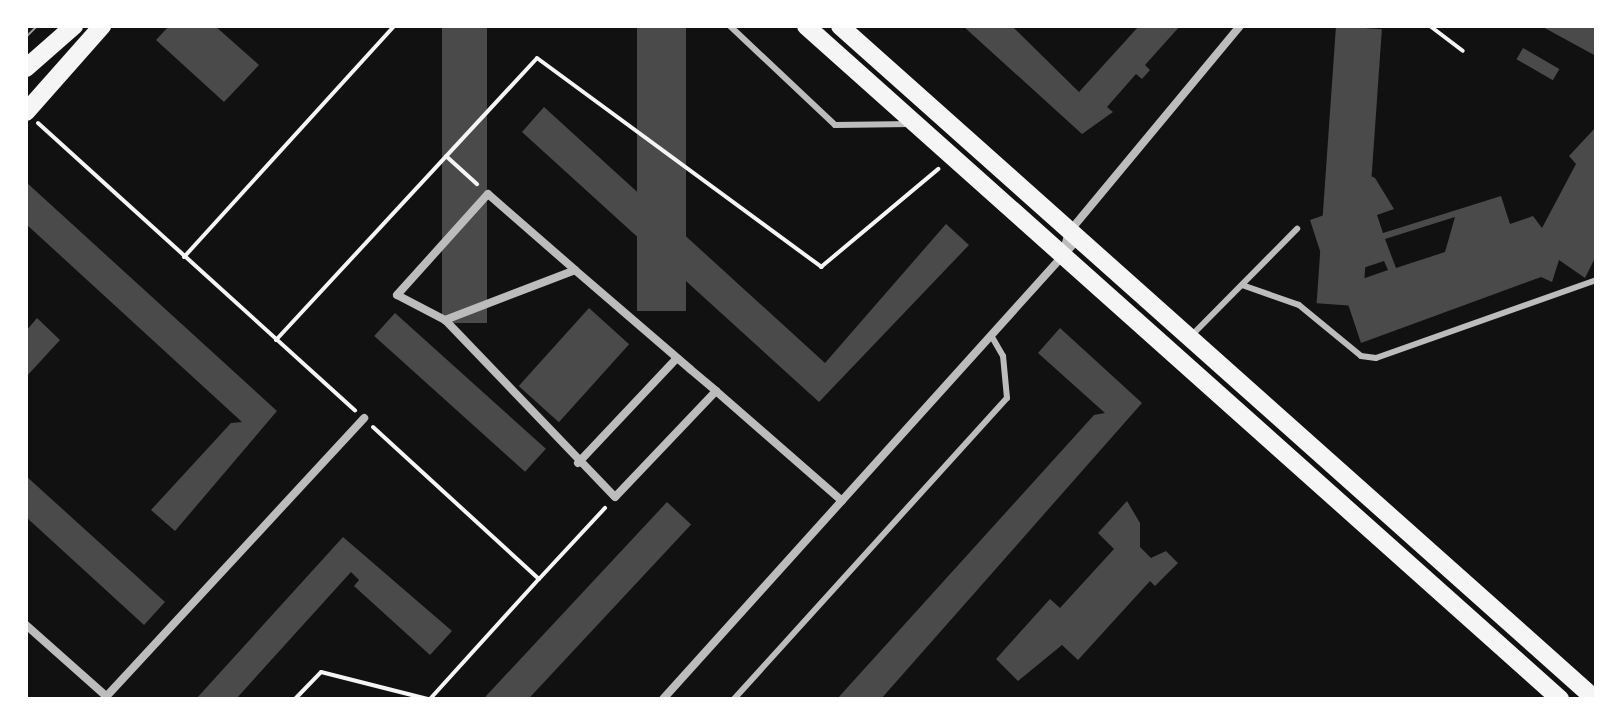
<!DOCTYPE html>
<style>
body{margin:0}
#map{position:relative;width:1622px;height:725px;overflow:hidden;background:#111;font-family:Karla,sans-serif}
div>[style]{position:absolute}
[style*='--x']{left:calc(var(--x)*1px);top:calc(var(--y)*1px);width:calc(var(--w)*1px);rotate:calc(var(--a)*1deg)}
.building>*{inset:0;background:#4a4a4a;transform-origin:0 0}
.path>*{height:4px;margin:-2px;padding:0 2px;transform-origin:2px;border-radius:2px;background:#f5f5f5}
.service>*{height:6px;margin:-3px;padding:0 3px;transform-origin:3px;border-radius:3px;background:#bcbcbc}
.minor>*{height:8px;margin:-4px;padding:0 4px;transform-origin:4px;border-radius:4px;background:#bcbcbc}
.primary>*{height:18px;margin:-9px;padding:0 9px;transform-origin:9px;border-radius:9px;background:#f5f5f5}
.tram>*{height:2px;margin:-1px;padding:0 1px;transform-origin:1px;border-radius:1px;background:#9a9a9a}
span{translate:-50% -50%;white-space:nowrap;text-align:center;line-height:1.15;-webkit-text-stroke:6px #fff;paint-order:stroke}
.frame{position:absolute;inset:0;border:28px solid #fff;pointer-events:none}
</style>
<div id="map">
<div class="building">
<i style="clip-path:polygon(169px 26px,215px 26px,259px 65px,224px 102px,156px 40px)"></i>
<i style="left:442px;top:26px;width:45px;height:297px"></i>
<i style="left:637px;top:26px;width:49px;height:285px"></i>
<i style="clip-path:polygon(963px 26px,1012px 26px,1079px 92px,1139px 26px,1180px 26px,1145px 65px,1150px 70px,1142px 79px,1136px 74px,1107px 107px,1113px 112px,1082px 134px)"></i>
<i style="left:1336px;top:26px;width:46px;height:278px;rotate:4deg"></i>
<i style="clip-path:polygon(1541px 26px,1596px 26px,1596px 56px)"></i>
<i style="left:1523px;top:48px;width:42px;height:13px;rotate:30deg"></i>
<i style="clip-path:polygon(544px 107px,825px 363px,946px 224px,969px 245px,819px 402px,522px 132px)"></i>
<i style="clip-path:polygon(evenodd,1596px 127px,1596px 256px,1585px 278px,1559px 260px,1552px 282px,1541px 277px,1361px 343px,1342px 286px,1388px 270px,1384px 261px,1354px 271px,1347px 249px,1322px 257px,1310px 220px,1336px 211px,1327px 175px,1344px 169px,1343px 163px,1375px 178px,1394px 209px,1377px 215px,1383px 233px,1501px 196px,1510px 224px,1533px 216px,1542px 228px,1576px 164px,1569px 156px,1596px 127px,1455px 217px,1445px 252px,1396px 268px,1385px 239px,1455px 217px)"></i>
<i style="clip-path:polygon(26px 182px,277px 411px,175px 531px,151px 510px,231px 423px,242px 422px,26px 224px)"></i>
<i style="left:589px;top:308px;width:54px;height:105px;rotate:42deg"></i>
<i style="left:395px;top:313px;width:203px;height:31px;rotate:42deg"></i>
<i style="clip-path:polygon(37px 318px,60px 340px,26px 377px,26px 331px)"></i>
<i style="clip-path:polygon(1060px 328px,1142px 403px,881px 699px,837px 699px,1094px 415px,1105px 413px,1038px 353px)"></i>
<i style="clip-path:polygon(26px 476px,165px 602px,144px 625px,26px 517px)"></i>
<i style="clip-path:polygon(1127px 501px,1140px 523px,1140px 547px,1151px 558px,1166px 551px,1178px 563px,1155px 586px,1150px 581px,1078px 660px,1062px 645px,1018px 681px,996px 659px,1050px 599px,1060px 608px,1114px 549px,1098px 533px)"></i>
<i style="left:667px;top:502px;width:33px;height:266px;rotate:43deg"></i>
<i style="clip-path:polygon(343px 537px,452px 631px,430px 655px,354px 586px,359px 580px,351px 572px,236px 699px,196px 699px)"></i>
</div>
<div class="path">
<i style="--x:1430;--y:26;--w:41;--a:37.1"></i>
<i style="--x:38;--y:123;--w:428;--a:42.2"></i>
<i style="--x:446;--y:156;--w:42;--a:42.1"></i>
<i style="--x:184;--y:257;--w:312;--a:-47.7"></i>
<i style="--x:276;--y:340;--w:384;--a:-47.2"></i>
<i style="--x:537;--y:58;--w:353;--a:36.3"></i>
<i style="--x:821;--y:267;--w:153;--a:-39.9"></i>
<i style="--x:373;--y:427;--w:225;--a:42.5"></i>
<i style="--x:539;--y:579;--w:97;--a:-47.1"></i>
<i style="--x:295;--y:699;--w:37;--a:-46"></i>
<i style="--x:321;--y:672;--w:110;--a:14.2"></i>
<i style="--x:430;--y:699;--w:162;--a:-47.8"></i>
</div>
<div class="service">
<i style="--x:730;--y:26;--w:144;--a:43.3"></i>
<i style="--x:835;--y:125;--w:76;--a:-0.8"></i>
<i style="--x:1242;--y:285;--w:60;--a:19.3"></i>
<i style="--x:1299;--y:305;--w:80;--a:39.4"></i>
<i style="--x:1361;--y:356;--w:15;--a:8"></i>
<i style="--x:1376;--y:358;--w:233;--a:-19.5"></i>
<i style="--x:1191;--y:336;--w:151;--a:-45.3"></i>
<i style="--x:734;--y:699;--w:406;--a:-47.8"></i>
<i style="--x:1007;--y:398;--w:42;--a:-95.4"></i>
<i style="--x:1003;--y:356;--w:22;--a:-120"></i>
</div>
<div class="minor">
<i style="--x:1063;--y:253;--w:22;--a:-74"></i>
<i style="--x:1069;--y:232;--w:268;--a:-50.3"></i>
<i style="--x:445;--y:320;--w:139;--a:-21"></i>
<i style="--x:716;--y:391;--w:146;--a:133.6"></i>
<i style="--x:615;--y:497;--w:245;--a:-133.8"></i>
<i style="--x:445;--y:320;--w:54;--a:-152.5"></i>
<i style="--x:397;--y:295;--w:136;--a:-48"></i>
<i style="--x:488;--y:194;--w:116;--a:41.1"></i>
<i style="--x:575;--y:270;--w:152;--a:40.7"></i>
<i style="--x:690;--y:369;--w:34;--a:40"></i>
<i style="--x:716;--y:391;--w:167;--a:41.1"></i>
<i style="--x:578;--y:463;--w:144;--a:-46.7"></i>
<i style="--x:26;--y:625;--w:107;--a:41.6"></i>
<i style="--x:104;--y:699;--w:383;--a:-47.2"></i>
<i style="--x:663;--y:699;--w:618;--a:-47.95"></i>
</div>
<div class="primary">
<i style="--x:806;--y:26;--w:1011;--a:41.75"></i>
<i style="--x:840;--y:26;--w:1011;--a:41.71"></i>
<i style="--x:26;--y:68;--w:64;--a:-41.2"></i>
<i style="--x:26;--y:112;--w:115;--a:-48.5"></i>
</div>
<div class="tram">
<i style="--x:26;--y:37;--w:16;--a:-45"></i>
</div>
<div class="frame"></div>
</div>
